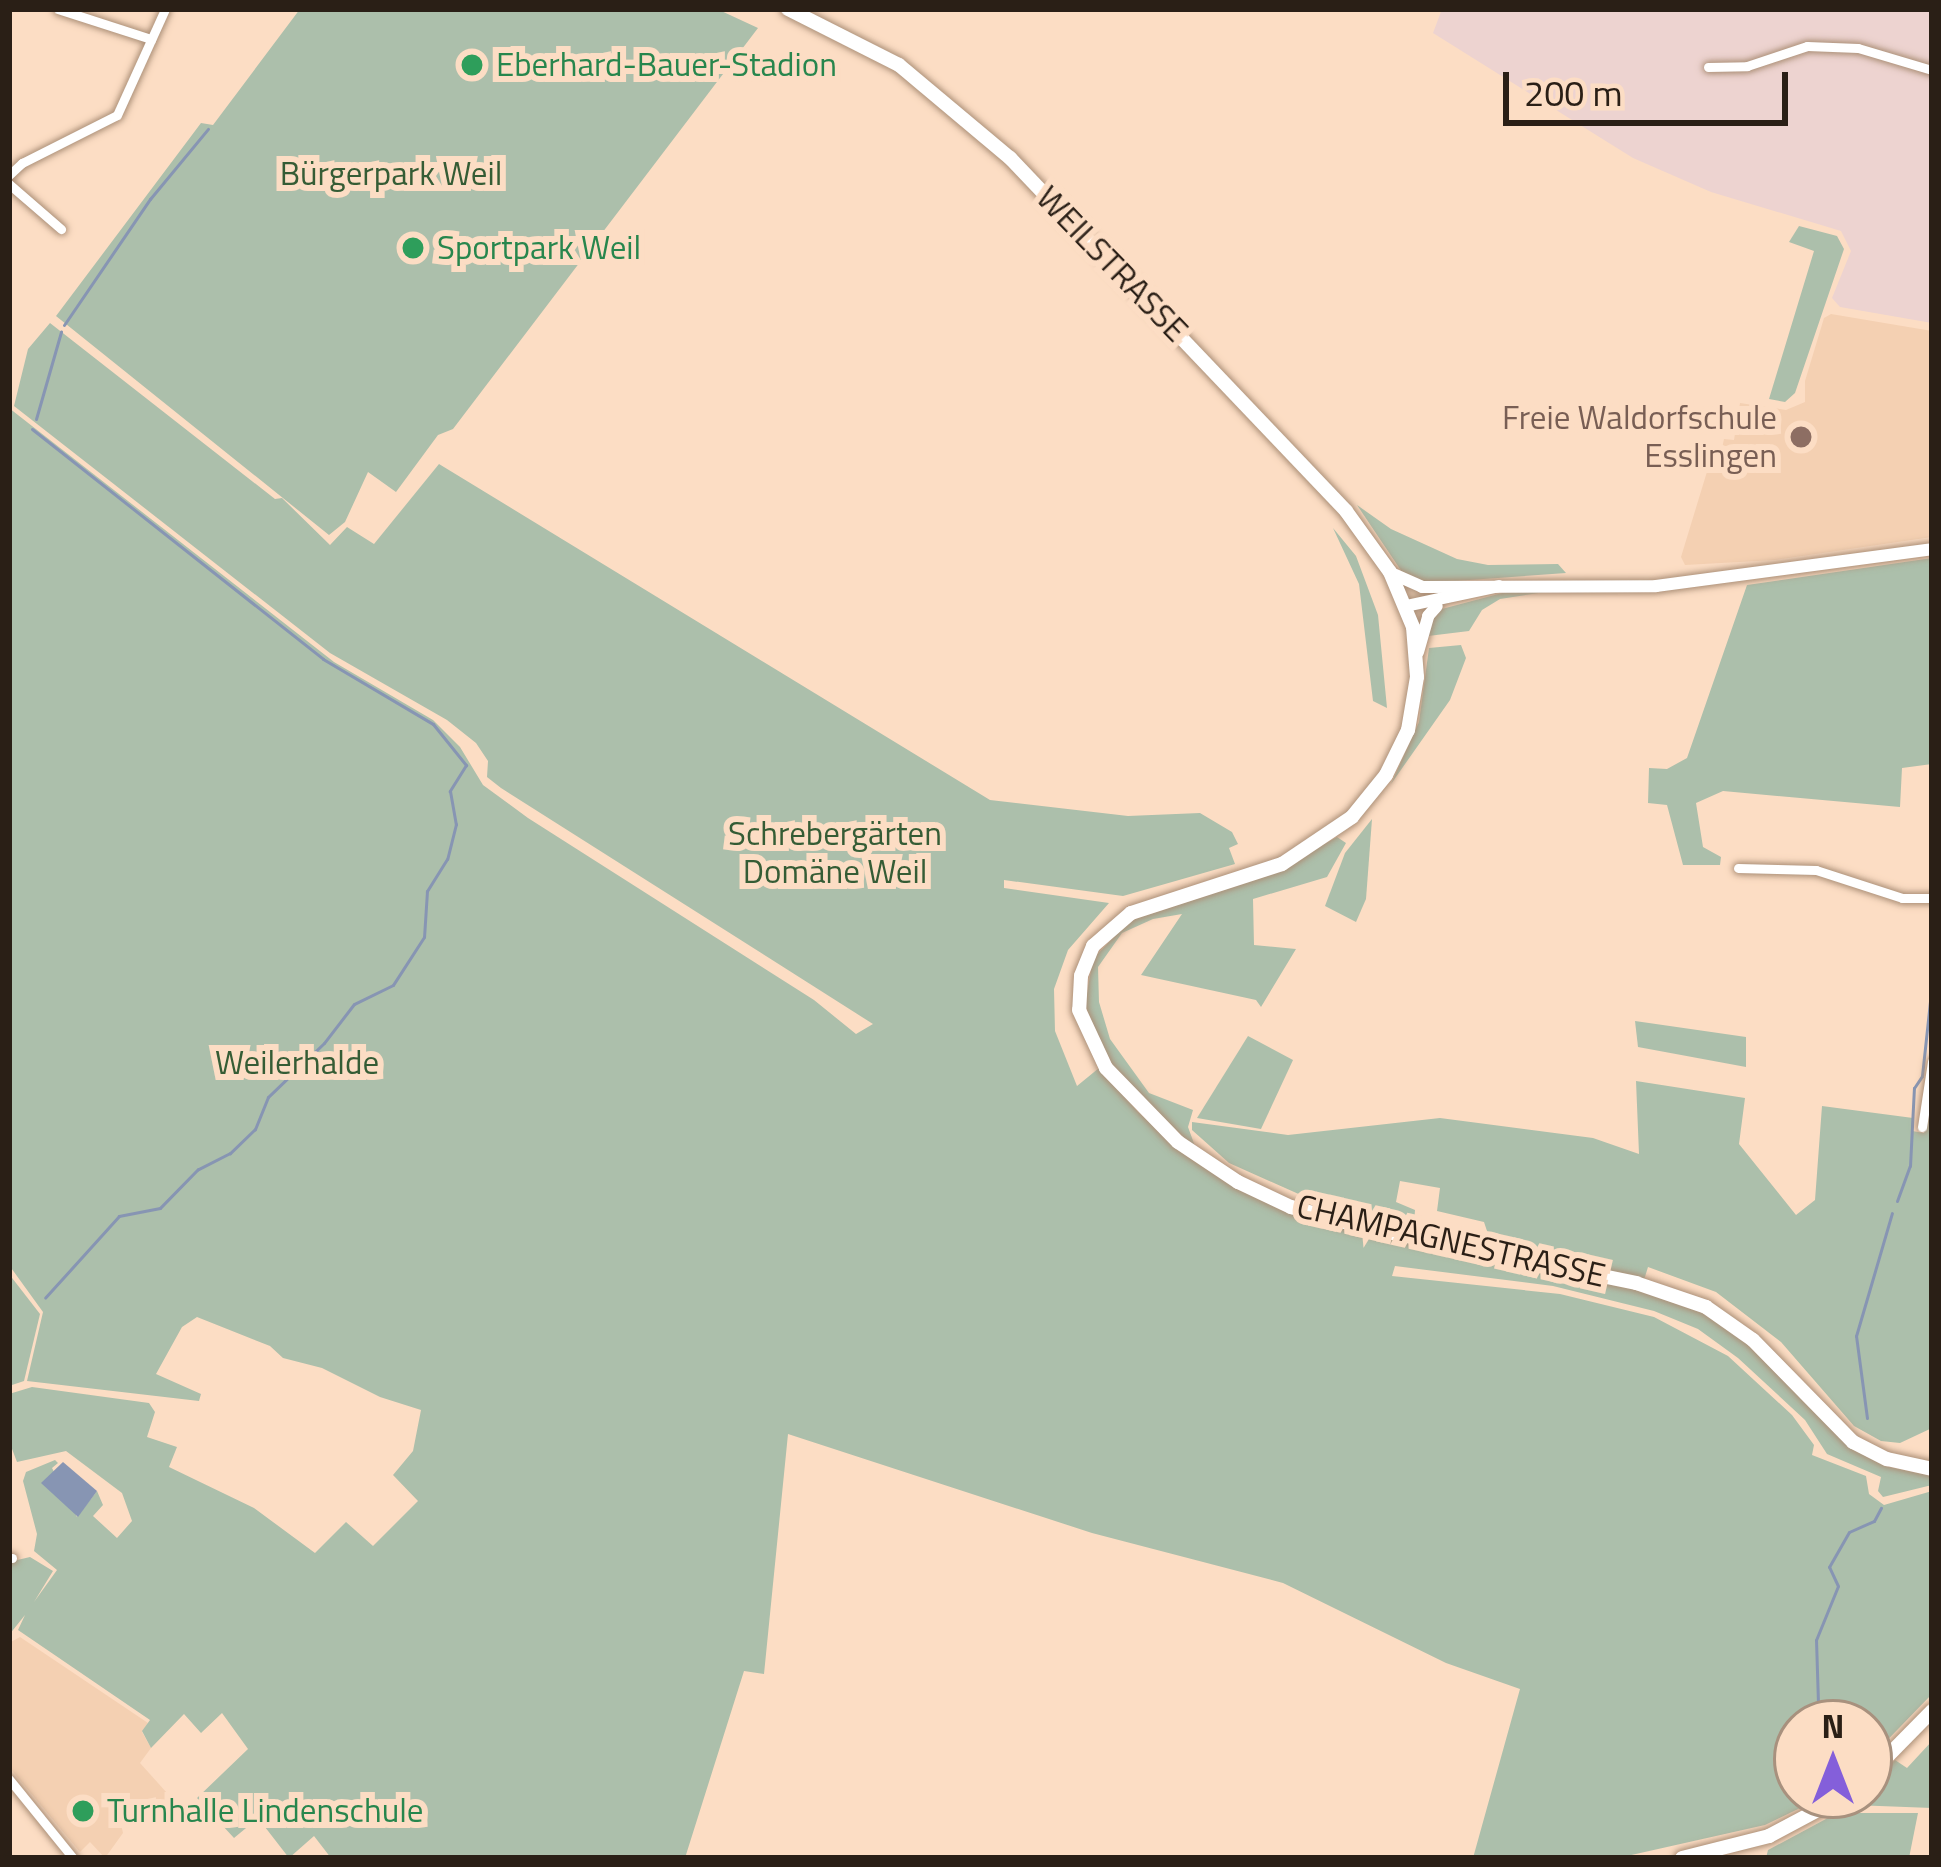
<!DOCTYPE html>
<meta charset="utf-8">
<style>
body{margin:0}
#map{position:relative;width:1941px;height:1867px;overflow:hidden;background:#fcddc4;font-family:"Titillium Web",sans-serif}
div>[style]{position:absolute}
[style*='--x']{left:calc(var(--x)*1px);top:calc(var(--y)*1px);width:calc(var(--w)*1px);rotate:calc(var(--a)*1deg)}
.built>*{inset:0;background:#f4d0b2}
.industrial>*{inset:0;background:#edd3d0}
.green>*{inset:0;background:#acbfab}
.water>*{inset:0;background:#8795b3}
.stream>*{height:3px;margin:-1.5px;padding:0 1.5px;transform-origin:1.5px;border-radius:1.5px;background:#8795b3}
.roads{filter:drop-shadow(0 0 3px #ac9078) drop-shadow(0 0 3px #ac9078)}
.minor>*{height:9px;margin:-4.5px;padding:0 4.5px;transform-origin:4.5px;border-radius:4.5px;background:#fff}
.tertiary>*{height:12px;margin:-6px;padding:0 6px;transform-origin:6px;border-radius:6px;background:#fff}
.secondary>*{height:14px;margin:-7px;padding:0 7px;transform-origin:7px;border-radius:7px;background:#fff}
.dots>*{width:33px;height:33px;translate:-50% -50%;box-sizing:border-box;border:6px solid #fcddc4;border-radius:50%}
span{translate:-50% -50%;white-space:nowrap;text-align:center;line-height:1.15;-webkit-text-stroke:12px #fcddc4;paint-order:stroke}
.leisure-label{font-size:33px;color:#27864d}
.left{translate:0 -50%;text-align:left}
.park-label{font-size:33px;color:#355c35}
.street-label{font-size:33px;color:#2a1f16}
.education-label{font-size:33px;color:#785e54}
.right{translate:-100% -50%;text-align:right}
.frame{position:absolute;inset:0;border:12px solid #2a1f16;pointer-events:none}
.north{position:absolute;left:1773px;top:1699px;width:120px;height:120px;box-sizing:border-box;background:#fcddc4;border:3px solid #a8917e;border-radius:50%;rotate:0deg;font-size:33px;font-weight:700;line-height:48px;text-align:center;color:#2a1f16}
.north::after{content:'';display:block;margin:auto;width:42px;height:54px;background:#845fda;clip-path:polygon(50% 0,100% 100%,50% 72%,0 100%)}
.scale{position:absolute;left:1503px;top:72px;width:285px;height:54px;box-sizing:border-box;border:6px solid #2a1f16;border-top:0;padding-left:15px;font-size:36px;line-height:42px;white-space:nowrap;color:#2a1f16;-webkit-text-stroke:9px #fcddc4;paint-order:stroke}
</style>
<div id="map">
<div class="built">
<i style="clip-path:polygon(1831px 314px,1932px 331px,1932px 537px,1775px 560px,1685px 565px,1681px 557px,1713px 452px,1721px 453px,1724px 439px,1734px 440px,1740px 403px,1786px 410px,1805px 402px,1805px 381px,1824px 318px)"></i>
<i style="clip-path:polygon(20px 1637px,148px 1723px,142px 1732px,151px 1748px,140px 1763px,176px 1803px,153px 1821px,131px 1799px,118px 1811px,123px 1833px,105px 1858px,90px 1842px,80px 1852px,9px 1767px,9px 1643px)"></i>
</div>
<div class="industrial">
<i style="clip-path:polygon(1442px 9px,1932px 9px,1932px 323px,1840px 307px,1832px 298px,1851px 251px,1841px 231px,1711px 192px,1633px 158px,1433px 33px)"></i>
</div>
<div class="green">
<i style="clip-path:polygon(300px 9px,717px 9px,758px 28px,453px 429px,438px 435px,396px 492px,368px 472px,345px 522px,329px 535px,56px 316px,201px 123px,213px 125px)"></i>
<i style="clip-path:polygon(1799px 226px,1837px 236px,1844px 249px,1795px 393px,1785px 402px,1769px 399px,1814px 251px,1789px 242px)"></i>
<i style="clip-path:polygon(50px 323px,275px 499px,282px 498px,330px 545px,347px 527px,374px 544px,439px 464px,990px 800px,1128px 816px,1200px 813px,1232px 832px,1238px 844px,1229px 848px,1235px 864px,1123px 896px,1004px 880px,1004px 888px,1109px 903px,1068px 950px,1054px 989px,1055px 1031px,1077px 1086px,1099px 1068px,1138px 1112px,1185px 1154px,1276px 1206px,1616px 1284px,1696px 1308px,1741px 1338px,1847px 1444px,1884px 1466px,1932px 1476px,1932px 1485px,1883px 1497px,1878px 1491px,1881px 1477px,1827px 1454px,1805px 1420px,1738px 1358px,1698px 1329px,1654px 1311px,1553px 1286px,1395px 1266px,1392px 1276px,1560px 1294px,1654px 1317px,1728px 1356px,1792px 1415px,1814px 1445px,1812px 1455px,1866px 1476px,1869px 1494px,1884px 1505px,1932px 1491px,1932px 1694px,1869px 1759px,1869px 1723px,1797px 1723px,1797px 1795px,1827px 1795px,1765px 1825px,1618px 1858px,1473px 1858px,1520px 1689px,1446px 1663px,1283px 1583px,1092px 1533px,788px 1434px,764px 1674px,744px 1671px,685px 1858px,331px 1858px,314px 1836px,289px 1858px,258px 1818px,234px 1838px,197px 1798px,248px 1749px,222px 1713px,201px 1733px,184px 1714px,151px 1748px,142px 1731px,150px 1720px,18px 1630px,25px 1615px,9px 1635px,9px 1562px,30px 1557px,53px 1571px,34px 1602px,57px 1570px,34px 1551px,37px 1534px,23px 1481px,26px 1472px,55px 1460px,58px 1463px,52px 1468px,77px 1517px,97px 1491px,103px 1505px,93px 1516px,117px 1538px,132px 1521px,122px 1493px,66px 1451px,17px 1462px,9px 1441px,9px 1394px,32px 1387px,149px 1403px,155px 1412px,147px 1437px,177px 1447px,169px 1467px,254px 1508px,315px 1553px,346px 1522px,373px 1546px,418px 1501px,393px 1475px,413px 1451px,421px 1410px,380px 1397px,322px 1368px,283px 1358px,270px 1346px,197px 1317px,182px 1327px,156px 1374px,201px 1394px,199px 1401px,27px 1381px,43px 1312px,9px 1265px,9px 408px,334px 662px,433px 720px,460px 747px,483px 785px,528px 818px,814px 1000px,856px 1034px,873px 1024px,501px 788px,487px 777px,488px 761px,476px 743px,447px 720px,330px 653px,14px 406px,28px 349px)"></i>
<i style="clip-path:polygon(1357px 505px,1391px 529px,1457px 559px,1488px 565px,1558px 564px,1566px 573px,1427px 583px,1404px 575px)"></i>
<i style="clip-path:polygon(1333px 528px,1356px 556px,1378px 615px,1387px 708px,1373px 701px,1359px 584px)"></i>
<i style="clip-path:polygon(1932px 558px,1932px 764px,1902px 768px,1900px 807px,1723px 791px,1696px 803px,1703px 847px,1721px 857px,1720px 865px,1683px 865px,1667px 805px,1648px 803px,1649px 768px,1667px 769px,1687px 758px,1747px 585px)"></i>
<i style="clip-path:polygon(1506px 592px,1545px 592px,1500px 599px,1482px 610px,1469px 631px,1428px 636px,1428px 623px,1438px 610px)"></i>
<i style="clip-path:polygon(1461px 645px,1466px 658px,1450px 700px,1391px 784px,1419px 722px,1429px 648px)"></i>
<i style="clip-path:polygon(1372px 819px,1366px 899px,1356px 922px,1325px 906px,1345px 853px)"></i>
<i style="clip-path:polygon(1337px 837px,1346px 843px,1327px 877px,1253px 899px,1254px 945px,1296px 949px,1261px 1007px,1256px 1000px,1141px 975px,1182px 914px,1153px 919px,1122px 933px,1098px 967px,1099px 1002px,1110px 1039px,1149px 1093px,1193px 1110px,1188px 1127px,1196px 1149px,1118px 1075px,1102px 1051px,1085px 1004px,1093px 959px,1129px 921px,1271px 874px)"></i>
<i style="clip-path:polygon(1635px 1021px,1746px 1037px,1746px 1067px,1638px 1047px)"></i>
<i style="clip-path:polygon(1248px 1036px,1293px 1060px,1261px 1129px,1197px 1118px)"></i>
<i style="clip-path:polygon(1932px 1076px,1932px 1428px,1900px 1443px,1881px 1441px,1854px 1426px,1781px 1342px,1716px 1292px,1648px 1267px,1644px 1280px,1476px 1245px,1476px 1239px,1488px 1234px,1484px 1222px,1437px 1211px,1440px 1188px,1400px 1181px,1396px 1202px,1415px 1210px,1414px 1225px,1321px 1204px,1229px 1163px,1192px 1130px,1192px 1122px,1288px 1135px,1440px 1118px,1593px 1138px,1639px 1154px,1636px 1081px,1745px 1098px,1739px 1144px,1796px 1215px,1815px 1200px,1822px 1106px,1913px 1118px,1912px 1131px,1924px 1133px)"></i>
<i style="clip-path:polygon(9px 1274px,40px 1314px,24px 1381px,9px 1386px)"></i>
<i style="clip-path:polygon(1932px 1741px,1932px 1808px,1853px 1805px,1858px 1795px,1869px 1795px,1869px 1785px,1895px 1760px,1907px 1768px)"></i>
<i style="clip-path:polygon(1837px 1813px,1918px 1813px,1909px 1858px,1766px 1858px,1768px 1850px)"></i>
</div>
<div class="water">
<i style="clip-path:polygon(63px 1462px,97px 1491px,78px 1517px,41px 1483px)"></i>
</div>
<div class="stream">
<i style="--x:64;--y:325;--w:153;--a:-55.7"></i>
<i style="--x:150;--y:199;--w:91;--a:-50.4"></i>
<i style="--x:36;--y:419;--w:91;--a:-74"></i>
<i style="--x:32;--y:429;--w:371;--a:38.3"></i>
<i style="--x:323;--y:659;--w:128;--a:30.6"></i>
<i style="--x:433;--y:724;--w:53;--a:51.2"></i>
<i style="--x:466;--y:765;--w:31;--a:122"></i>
<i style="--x:450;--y:791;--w:34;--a:80"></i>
<i style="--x:456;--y:824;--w:36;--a:104"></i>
<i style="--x:447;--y:859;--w:38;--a:122"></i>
<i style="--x:427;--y:891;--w:46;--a:93.7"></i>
<i style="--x:424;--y:937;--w:57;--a:122.9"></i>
<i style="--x:393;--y:985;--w:43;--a:154"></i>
<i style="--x:354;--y:1004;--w:49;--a:127.6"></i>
<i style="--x:324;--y:1043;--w:78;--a:136"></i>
<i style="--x:268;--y:1097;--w:35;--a:112"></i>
<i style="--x:255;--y:1129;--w:35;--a:136"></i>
<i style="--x:230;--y:1153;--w:36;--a:153"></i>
<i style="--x:198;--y:1169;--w:54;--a:134.3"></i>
<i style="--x:160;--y:1208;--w:42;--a:169"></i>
<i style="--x:119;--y:1216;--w:110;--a:132.1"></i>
<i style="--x:1897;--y:1201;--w:37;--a:-70"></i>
<i style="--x:1910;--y:1166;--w:78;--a:-87.1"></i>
<i style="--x:1914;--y:1088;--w:14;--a:-56"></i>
<i style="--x:1922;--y:1076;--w:95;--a:-83.9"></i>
<i style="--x:1867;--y:1418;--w:83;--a:-97.6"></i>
<i style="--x:1856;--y:1336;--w:128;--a:-73.7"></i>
<i style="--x:1818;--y:1703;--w:63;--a:-91.8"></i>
<i style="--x:1816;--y:1640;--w:58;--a:-67.8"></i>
<i style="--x:1838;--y:1586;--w:21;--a:-115"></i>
<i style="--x:1829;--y:1567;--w:40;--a:-60.3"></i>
<i style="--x:1849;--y:1532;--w:27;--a:-24"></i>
<i style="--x:1874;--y:1521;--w:15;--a:-62"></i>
</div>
<div class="roads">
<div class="minor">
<i style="--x:58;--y:9;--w:98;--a:17.9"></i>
<i style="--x:1708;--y:67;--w:39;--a:-1"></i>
<i style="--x:1747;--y:66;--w:63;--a:-18.4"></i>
<i style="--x:1807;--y:46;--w:51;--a:2.2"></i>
<i style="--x:1858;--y:48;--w:77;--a:16.6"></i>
<i style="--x:9;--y:175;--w:18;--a:-43"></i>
<i style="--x:22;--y:163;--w:106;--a:-26.8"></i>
<i style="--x:117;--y:115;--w:116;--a:-65.6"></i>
<i style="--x:9;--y:184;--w:69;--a:40.9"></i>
<i style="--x:1738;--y:868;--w:78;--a:1.5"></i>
<i style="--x:1816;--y:870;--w:90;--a:18"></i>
<i style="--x:1902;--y:898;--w:30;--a:0"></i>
<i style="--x:1922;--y:1127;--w:66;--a:-81.3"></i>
<i style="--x:9;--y:1558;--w:3;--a:0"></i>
<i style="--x:9;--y:1779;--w:102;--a:51"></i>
</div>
<div class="tertiary">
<i style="--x:1391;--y:573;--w:34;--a:24"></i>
<i style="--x:1422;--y:587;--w:234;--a:-0.2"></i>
<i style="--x:1656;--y:586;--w:278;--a:-7.6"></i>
<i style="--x:1406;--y:606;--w:95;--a:-12.1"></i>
<i style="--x:1418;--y:652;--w:37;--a:-74"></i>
<i style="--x:1428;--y:616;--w:13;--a:-48"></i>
</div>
<div class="secondary">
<i style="--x:788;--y:9;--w:124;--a:26.8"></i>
<i style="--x:899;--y:65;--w:145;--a:40"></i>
<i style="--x:1010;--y:158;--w:487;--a:46.4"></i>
<i style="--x:1346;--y:511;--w:75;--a:54.2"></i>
<i style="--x:1390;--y:572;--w:60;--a:67.3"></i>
<i style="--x:1413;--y:627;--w:50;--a:85.4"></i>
<i style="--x:1417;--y:677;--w:54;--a:99.6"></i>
<i style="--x:1408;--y:730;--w:50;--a:116.1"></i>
<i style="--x:1386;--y:775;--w:54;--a:129"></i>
<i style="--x:1352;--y:817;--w:84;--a:146.1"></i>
<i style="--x:1282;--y:864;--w:159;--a:162"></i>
<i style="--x:1131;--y:913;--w:50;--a:139"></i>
<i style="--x:1093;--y:946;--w:32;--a:112"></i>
<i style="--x:1081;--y:976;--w:34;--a:93"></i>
<i style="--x:1079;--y:1010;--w:64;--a:65"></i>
<i style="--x:1106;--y:1068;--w:103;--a:45.8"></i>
<i style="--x:1178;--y:1142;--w:72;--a:33.7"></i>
<i style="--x:1238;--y:1182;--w:59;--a:25.3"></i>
<i style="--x:1291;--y:1207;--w:71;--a:15.6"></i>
<i style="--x:1359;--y:1226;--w:283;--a:11.6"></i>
<i style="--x:1636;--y:1283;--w:74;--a:18.9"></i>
<i style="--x:1706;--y:1307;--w:57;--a:35.1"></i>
<i style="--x:1753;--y:1340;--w:143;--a:45.6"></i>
<i style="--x:1853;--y:1442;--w:38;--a:27"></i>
<i style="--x:1887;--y:1459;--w:46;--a:12.5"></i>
<i style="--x:1869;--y:1775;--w:90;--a:-45.5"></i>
<i style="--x:1682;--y:1858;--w:90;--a:-14.2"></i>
<i style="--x:1769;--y:1836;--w:87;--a:-28"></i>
</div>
</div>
<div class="dots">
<i style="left:472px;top:65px;background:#2e9e5b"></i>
<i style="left:413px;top:248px;background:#2e9e5b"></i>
<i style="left:1801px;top:437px;background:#8d6e63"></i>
<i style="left:83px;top:1811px;background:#2e9e5b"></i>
</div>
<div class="leisure-label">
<span class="left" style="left:496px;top:65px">Eberhard-Bauer-Stadion</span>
<span class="left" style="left:437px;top:248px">Sportpark Weil</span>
<span class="left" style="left:107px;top:1811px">Turnhalle Lindenschule</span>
</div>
<div class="park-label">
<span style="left:391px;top:174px">Bürgerpark Weil</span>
<span style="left:835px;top:853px">Schrebergärten<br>Domäne Weil</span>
<span style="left:297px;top:1063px">Weilerhalde</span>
</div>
<div class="street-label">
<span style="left:1112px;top:264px;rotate:46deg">WEILSTRASSE</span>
<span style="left:1451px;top:1241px;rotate:13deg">CHAMPAGNESTRASSE</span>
</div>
<div class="education-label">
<span class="right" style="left:1777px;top:437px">Freie Waldorfschule<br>Esslingen</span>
</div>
<div class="frame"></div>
<div class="north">N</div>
<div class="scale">200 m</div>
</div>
